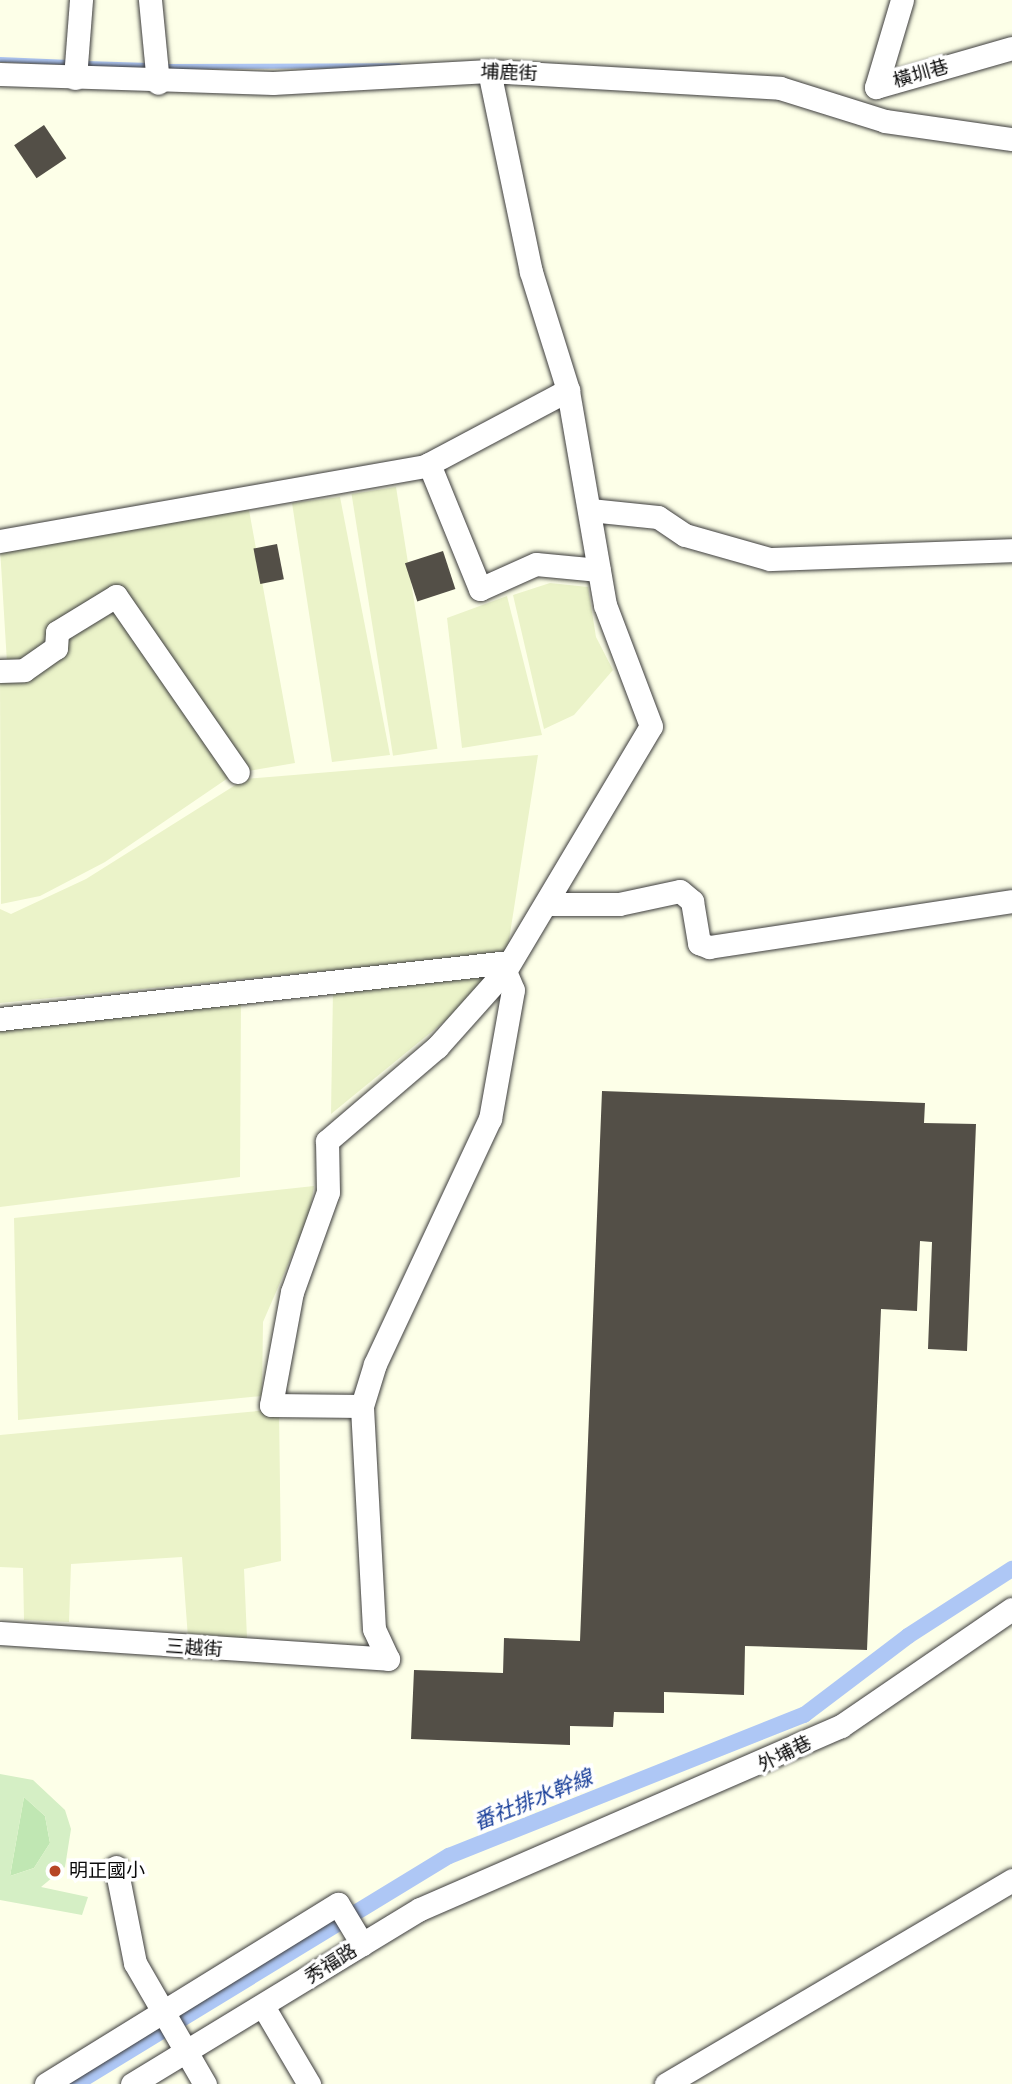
<!DOCTYPE html>
<meta charset="utf-8">
<style>
body{margin:0}
#map{position:relative;width:1012px;height:2084px;overflow:hidden;background:#fdffe8;font-family:Bitter,"Noto Sans TC",serif}
div>[style]{position:absolute}
[style*='--x']{left:calc(var(--x)*1px);top:calc(var(--y)*1px);width:calc(var(--w)*1px);rotate:calc(var(--a)*1deg)}
.farmland>*{inset:0;background:#ebf3c9;transform-origin:0 0}
.green>*{inset:0;background:#c0e7b3}
.pitch>*{inset:0;background:#d5efc5}
.stream>*{height:4.5px;margin:-2.25px;padding:0 2.25px;transform-origin:2.25px;border-radius:2.25px;background:#aec7f5}
.canal>*{height:16px;margin:-8px;padding:0 8px;transform-origin:8px;border-radius:8px;background:#aec7f5}
.building>*{inset:0;background:#534f47;transform-origin:0 0}
.roads{filter:drop-shadow(0 0 2px #3d3d3d) drop-shadow(0 0 2px #3d3d3d)}
.minor>*{height:23px;margin:-11.5px;padding:0 11.5px;transform-origin:11.5px;border-radius:11.5px;background:#fff}
.dots>*{width:19px;height:19px;translate:-50% -50%;box-sizing:border-box;border:4px solid #fff;border-radius:50%}
span{translate:-50% -50%;white-space:nowrap;text-align:center;line-height:1.15;-webkit-text-stroke:7px #fff;paint-order:stroke}
.street-label{font-size:19px;color:#0a0a0a}
.poi-label{font-size:19px;color:#0a0a0a}
.left{translate:0 -50%;text-align:left}
.water-label{font-size:21px;color:#173d98;font-style:italic}
</style>
<div id="map">
<div class="farmland">
<i style="left:396px;top:487px;width:265px;height:45px;rotate:81deg"></i>
<i style="clip-path:polygon(340px 497px,390px 755px,332px 762px,292px 503px)"></i>
<i style="clip-path:polygon(249px 510px,295px 763px,248px 771px,118px 591px,48px 646px,23px 662px,7px 663px,0 548px)"></i>
<i style="clip-path:polygon(550px 583px,588px 587px,596px 637px,613px 670px,574px 715px,544px 729px,513px 595px)"></i>
<i style="clip-path:polygon(507px 596px,542px 735px,462px 748px,447px 618px)"></i>
<i style="clip-path:polygon(117px 610px,231px 776px,105px 862px,40px 896px,1px 904px,0 680px)"></i>
<i style="clip-path:polygon(538px 755px,507px 953px,0 1003px,0 909px,11px 914px,86px 879px,245px 779px)"></i>
<i style="clip-path:polygon(501px 975px,331px 1114px,333px 990px)"></i>
<i style="clip-path:polygon(241px 1001px,240px 1177px,0 1207px,0 1027px)"></i>
<i style="clip-path:polygon(314px 1186px,309px 1216px,263px 1322px,262px 1396px,18px 1420px,14px 1218px)"></i>
<i style="clip-path:polygon(279px 1409px,281px 1561px,244px 1569px,247px 1638px,188px 1638px,182px 1557px,71px 1564px,69px 1622px,24px 1620px,23px 1568px,0 1567px,0 1435px)"></i>
</div>
<div class="green">
<i style="clip-path:polygon(24px 1797px,45px 1816px,50px 1843px,34px 1868px,10px 1876px)"></i>
</div>
<div class="pitch">
<i style="clip-path:polygon(evenodd,0 1774px,33px 1780px,65px 1810px,71px 1829px,65px 1867px,41px 1887px,88px 1897px,82px 1915px,0 1900px,0 1774px,24px 1797px,45px 1816px,50px 1843px,34px 1868px,10px 1876px,24px 1797px)"></i>
</div>
<div class="stream">
<i style="--x:0;--y:59;--w:69;--a:2.5"></i>
<i style="--x:85;--y:63;--w:64;--a:1.8"></i>
<i style="--x:162;--y:66;--w:236;--a:-0.2"></i>
</div>
<div class="canal">
<i style="--x:75;--y:2084;--w:438;--a:-31.4"></i>
<i style="--x:449;--y:1856;--w:382;--a:-21.7"></i>
<i style="--x:804;--y:1715;--w:131;--a:-37.2"></i>
<i style="--x:908;--y:1636;--w:124;--a:-32.8"></i>
</div>
<div class="building">
<i style="left:44px;top:125px;width:40px;height:36px;rotate:56deg"></i>
<i style="left:277px;top:544px;width:36px;height:24px;rotate:79deg"></i>
<i style="left:443px;top:551px;width:40px;height:40px;rotate:72deg"></i>
<i style="clip-path:polygon(602px 1091px,925px 1103px,924px 1123px,976px 1124px,967px 1351px,928px 1349px,932px 1242px,920px 1241px,917px 1311px,881px 1309px,867px 1650px,745px 1646px,744px 1695px,664px 1692px,664px 1713px,614px 1712px,613px 1727px,570px 1726px,570px 1745px,411px 1739px,414px 1670px,503px 1673px,504px 1638px,580px 1641px)"></i>
</div>
<div class="roads">
<div class="minor">
<i style="--x:150;--y:0;--w:83;--a:84.5"></i>
<i style="--x:902;--y:0;--w:91;--a:106.6"></i>
<i style="--x:876;--y:87;--w:141;--a:-16"></i>
<i style="--x:0;--y:74;--w:273;--a:1.9"></i>
<i style="--x:273;--y:83;--w:216;--a:-3.2"></i>
<i style="--x:489;--y:71;--w:291;--a:3.3"></i>
<i style="--x:780;--y:88;--w:110;--a:17.4"></i>
<i style="--x:885;--y:121;--w:128;--a:8.1"></i>
<i style="--x:75;--y:78;--w:78;--a:-85.6"></i>
<i style="--x:429;--y:464;--w:135;--a:67.8"></i>
<i style="--x:480;--y:589;--w:61;--a:-24.1"></i>
<i style="--x:536;--y:564;--w:63;--a:5.4"></i>
<i style="--x:590;--y:510;--w:68;--a:5.9"></i>
<i style="--x:658;--y:517;--w:32;--a:34"></i>
<i style="--x:685;--y:535;--w:88;--a:15.8"></i>
<i style="--x:770;--y:559;--w:242;--a:-2.1"></i>
<i style="--x:0;--y:541;--w:432;--a:-10"></i>
<i style="--x:425;--y:466;--w:162;--a:-28"></i>
<i style="--x:0;--y:671;--w:24;--a:-2"></i>
<i style="--x:24;--y:670;--w:39;--a:-35"></i>
<i style="--x:56;--y:648;--w:16;--a:-86"></i>
<i style="--x:57;--y:632;--w:69;--a:-31.4"></i>
<i style="--x:116;--y:596;--w:214;--a:55.3"></i>
<i style="--x:546;--y:904;--w:73;--a:0"></i>
<i style="--x:619;--y:904;--w:62;--a:-12"></i>
<i style="--x:680;--y:891;--w:16;--a:40"></i>
<i style="--x:692;--y:901;--w:43;--a:80.5"></i>
<i style="--x:699;--y:943;--w:11;--a:22"></i>
<i style="--x:709;--y:947;--w:306;--a:-8.6"></i>
<i style="--x:0;--y:1019;--w:512;--a:-6.39"></i>
<i style="--x:362;--y:1406;--w:91;--a:-179.4"></i>
<i style="--x:271;--y:1405;--w:115;--a:-79.5"></i>
<i style="--x:292;--y:1292;--w:106;--a:-70.2"></i>
<i style="--x:328;--y:1192;--w:51;--a:-91.1"></i>
<i style="--x:327;--y:1141;--w:145;--a:-40.5"></i>
<i style="--x:437;--y:1047;--w:102;--a:-48.2"></i>
<i style="--x:0;--y:1633;--w:389;--a:3.8"></i>
<i style="--x:388;--y:1659;--w:33;--a:-115"></i>
<i style="--x:374;--y:1629;--w:223;--a:-93.1"></i>
<i style="--x:362;--y:1406;--w:44;--a:-72.8"></i>
<i style="--x:375;--y:1364;--w:271;--a:-64.9"></i>
<i style="--x:490;--y:1119;--w:131;--a:-79.9"></i>
<i style="--x:513;--y:990;--w:21;--a:-113"></i>
<i style="--x:505;--y:971;--w:285;--a:-59.2"></i>
<i style="--x:651;--y:726;--w:129;--a:-110.8"></i>
<i style="--x:605;--y:605;--w:218;--a:-99.8"></i>
<i style="--x:568;--y:390;--w:124;--a:-107.4"></i>
<i style="--x:531;--y:272;--w:205;--a:-101.8"></i>
<i style="--x:116;--y:1867;--w:98;--a:78.8"></i>
<i style="--x:135;--y:1963;--w:140;--a:60"></i>
<i style="--x:263;--y:2006;--w:91;--a:59.5"></i>
<i style="--x:46;--y:2084;--w:343;--a:-31.7"></i>
<i style="--x:338;--y:1904;--w:47;--a:59"></i>
<i style="--x:132;--y:2084;--w:337;--a:-31.3"></i>
<i style="--x:420;--y:1909;--w:459;--a:-23.5"></i>
<i style="--x:841;--y:1726;--w:207;--a:-34.4"></i>
<i style="--x:666;--y:2084;--w:402;--a:-30.5"></i>
</div>
</div>
<div class="dots">
<i style="left:55px;top:1871px;background:#b74626"></i>
</div>
<div class="street-label">
<span style="left:509px;top:73px;rotate:2deg">埔鹿街</span>
<span style="left:921px;top:74px;rotate:-16deg">橫圳巷</span>
<span style="left:194px;top:1648px;rotate:4deg">三越街</span>
<span style="left:785px;top:1754px;rotate:-26deg">外埔巷</span>
<span style="left:331px;top:1964px;rotate:-32deg">秀福路</span>
</div>
<div class="poi-label">
<span class="left" style="left:69px;top:1871px">明正國小</span>
</div>
<div class="water-label">
<span style="left:533px;top:1800px;rotate:-22deg">番社排水幹線</span>
</div>
</div>
